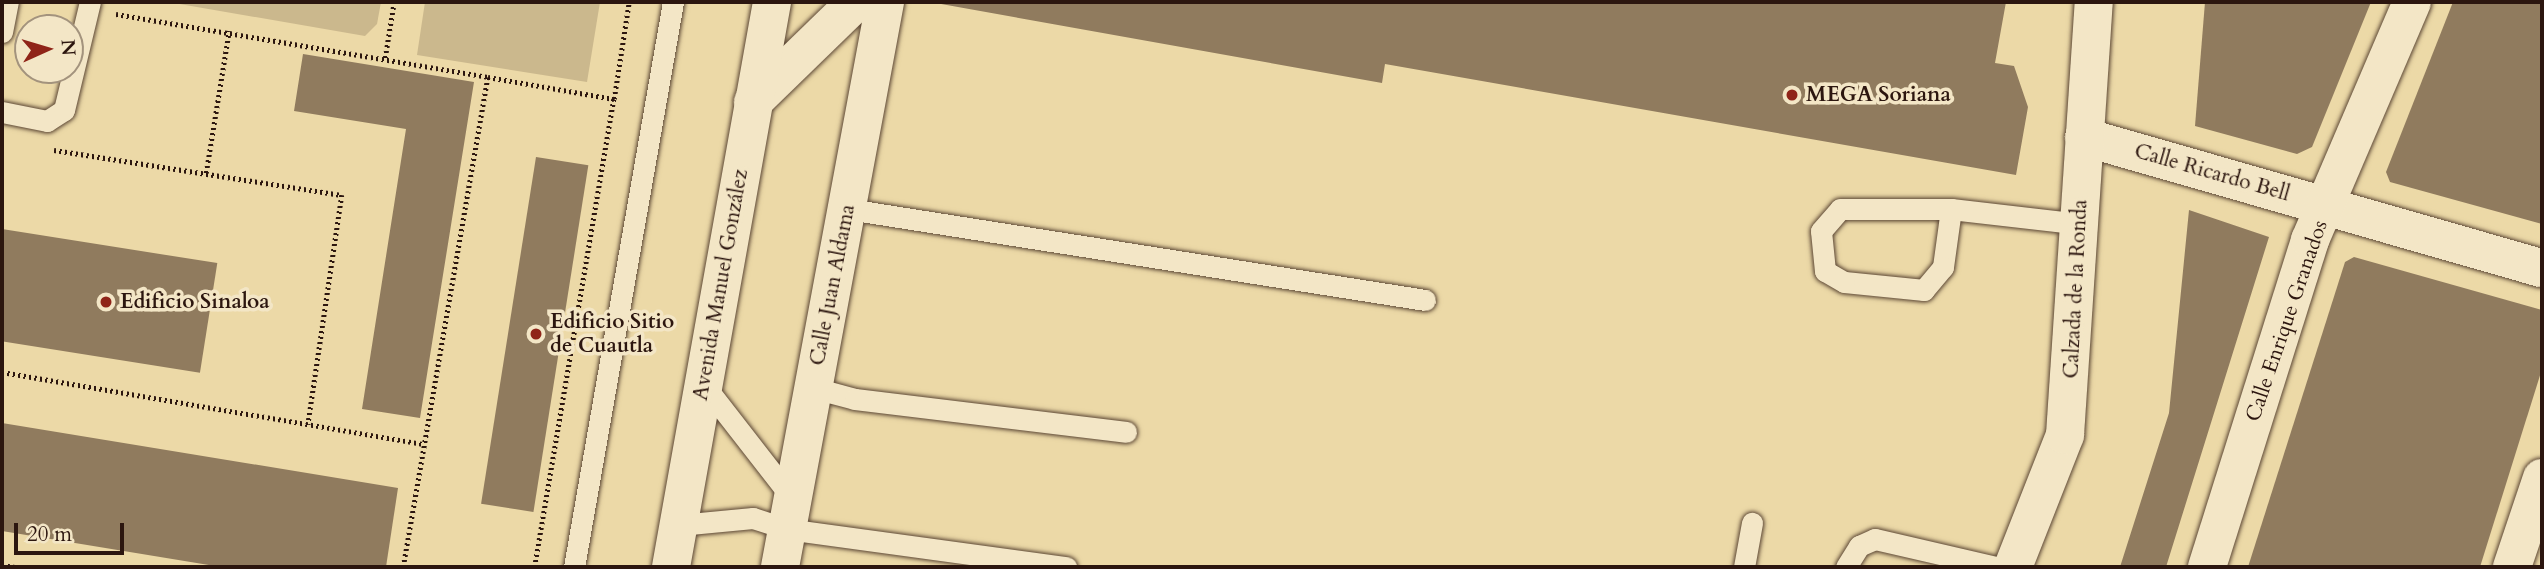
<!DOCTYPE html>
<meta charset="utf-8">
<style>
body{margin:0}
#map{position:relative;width:2544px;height:569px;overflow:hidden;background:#ecd9a7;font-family:Cardo,serif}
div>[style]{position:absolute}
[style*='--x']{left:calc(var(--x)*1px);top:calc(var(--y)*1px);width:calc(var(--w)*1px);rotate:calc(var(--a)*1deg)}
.green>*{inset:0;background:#cbb88d}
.building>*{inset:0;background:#907b5e;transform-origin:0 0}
.path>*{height:4.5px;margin-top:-2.25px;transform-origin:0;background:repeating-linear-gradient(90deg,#2c160f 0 2px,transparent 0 5.5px)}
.roads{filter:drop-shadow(0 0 2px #5c4735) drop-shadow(0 0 2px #5c4735)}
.lane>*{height:21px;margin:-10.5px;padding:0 10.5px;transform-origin:10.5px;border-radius:10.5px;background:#f3e6c6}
.street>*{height:38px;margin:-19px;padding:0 19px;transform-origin:19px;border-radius:19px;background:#f3e6c6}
.secondary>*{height:38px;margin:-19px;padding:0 19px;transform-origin:19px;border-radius:19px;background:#f3e6c6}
.dots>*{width:19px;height:19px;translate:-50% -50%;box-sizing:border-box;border:4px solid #f3e6c6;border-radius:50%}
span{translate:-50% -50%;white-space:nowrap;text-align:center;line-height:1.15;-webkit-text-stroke:7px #f3e6c6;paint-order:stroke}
.poi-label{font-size:21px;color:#2c160f;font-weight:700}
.left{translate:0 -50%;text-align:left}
.street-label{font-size:21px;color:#2c160f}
.frame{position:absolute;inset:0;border:4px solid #2c160f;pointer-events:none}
.north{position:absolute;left:14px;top:14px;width:70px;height:70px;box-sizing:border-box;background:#f3e6c6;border:2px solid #a3937d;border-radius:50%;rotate:86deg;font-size:19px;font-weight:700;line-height:28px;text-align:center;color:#2c160f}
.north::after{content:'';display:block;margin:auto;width:24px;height:32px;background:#8f2418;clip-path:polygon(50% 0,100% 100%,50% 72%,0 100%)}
.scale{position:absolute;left:14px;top:523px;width:110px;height:32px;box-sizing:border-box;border:4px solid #2c160f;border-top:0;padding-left:9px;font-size:21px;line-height:24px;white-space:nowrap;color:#2c160f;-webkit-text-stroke:5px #f3e6c6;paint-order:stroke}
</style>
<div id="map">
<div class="green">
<i style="clip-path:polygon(168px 2px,381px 2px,377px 24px,365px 36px)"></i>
<i style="clip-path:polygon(425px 2px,600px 2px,587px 82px,417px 55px)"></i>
</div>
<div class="building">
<i style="clip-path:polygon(930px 2px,2006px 2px,1995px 63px,2014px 66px,2028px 107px,2016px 175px,1385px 64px,1382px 83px)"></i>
<i style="clip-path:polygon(2205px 2px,2371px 2px,2312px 147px,2297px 154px,2195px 126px)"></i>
<i style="clip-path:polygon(2453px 2px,2542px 2px,2542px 224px,2390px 182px,2386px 172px)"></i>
<i style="clip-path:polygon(303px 54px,474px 82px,420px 418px,362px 409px,406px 129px,294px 111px)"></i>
<i style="left:536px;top:157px;width:53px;height:351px;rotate:9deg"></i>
<i style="clip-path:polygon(2189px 210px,2269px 237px,2166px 567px,2120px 567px,2169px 413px)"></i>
<i style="left:2px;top:229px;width:218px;height:111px;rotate:9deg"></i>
<i style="clip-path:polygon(2354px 257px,2542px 310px,2542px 369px,2480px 567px,2248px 567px,2345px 262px)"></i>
<i style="clip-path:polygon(2px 423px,398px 488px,386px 567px,221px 567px,2px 531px)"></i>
</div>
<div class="path">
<i style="--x:116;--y:14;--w:377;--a:9.6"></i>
<i style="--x:385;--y:58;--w:57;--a:-80.9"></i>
<i style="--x:614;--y:99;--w:98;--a:-81.2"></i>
<i style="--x:54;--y:150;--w:291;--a:8.9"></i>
<i style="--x:342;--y:195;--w:232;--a:98.4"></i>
<i style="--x:206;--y:173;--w:144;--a:-80.8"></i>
<i style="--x:2;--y:372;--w:428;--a:9.7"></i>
<i style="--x:2;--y:565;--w:13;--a:9"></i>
<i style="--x:403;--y:567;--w:497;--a:-80.2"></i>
<i style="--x:488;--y:77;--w:128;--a:9.9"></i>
<i style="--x:614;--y:99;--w:475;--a:99.6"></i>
</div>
<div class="roads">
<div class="lane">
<i style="--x:2;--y:32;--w:31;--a:-79"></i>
<i style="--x:2;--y:112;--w:46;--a:11.3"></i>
<i style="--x:47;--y:121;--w:20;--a:-33"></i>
<i style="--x:64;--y:110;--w:111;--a:-76.5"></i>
<i style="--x:848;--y:209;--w:584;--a:8.96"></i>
<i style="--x:1951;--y:209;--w:59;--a:97.9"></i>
<i style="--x:1943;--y:267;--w:30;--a:130"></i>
<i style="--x:1924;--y:290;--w:80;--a:-174.3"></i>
<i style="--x:1844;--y:282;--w:22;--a:-150"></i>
<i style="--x:1825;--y:271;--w:40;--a:-95.7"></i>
<i style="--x:1821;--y:231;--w:29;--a:-49"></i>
<i style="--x:1840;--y:209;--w:111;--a:0"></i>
<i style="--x:1951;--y:209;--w:130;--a:6.6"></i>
<i style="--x:704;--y:385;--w:143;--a:52.1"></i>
<i style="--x:814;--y:388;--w:42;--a:15"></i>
<i style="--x:855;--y:399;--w:273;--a:6.9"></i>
<i style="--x:679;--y:525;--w:74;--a:-5.4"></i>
<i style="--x:753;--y:518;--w:36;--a:18"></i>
<i style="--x:787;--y:529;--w:282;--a:7.8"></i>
<i style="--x:574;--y:567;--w:574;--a:-80.06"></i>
<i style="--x:1744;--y:567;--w:45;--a:-79.7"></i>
<i style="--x:1846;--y:567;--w:25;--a:-58"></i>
<i style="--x:1859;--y:546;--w:17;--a:-24"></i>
<i style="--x:1875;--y:539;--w:124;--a:13"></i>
</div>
<div class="street">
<i style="--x:2084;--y:137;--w:476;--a:16"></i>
<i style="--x:2207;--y:567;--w:343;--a:-72.5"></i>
<i style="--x:2310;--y:240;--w:259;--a:-66.8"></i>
<i style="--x:2512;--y:567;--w:94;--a:-71.4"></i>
</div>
<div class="secondary">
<i style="--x:753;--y:102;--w:144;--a:-44.2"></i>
<i style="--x:671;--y:567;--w:574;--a:-79.86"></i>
<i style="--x:780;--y:567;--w:575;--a:-79.47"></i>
<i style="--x:2013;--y:567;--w:142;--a:-68.5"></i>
<i style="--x:2065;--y:435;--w:434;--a:-86.2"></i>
</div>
</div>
<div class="dots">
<i style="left:1792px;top:95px;background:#8f2418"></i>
<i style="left:106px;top:302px;background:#8f2418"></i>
<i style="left:536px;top:334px;background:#8f2418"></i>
</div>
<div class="poi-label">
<span class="left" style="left:1806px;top:95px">MEGA Soriana</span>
<span class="left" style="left:120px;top:302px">Edificio Sinaloa</span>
<span class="left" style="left:550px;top:334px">Edificio Sitio<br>de Cuautla</span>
</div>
<div class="street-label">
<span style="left:2212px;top:173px;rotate:16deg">Calle Ricardo Bell</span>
<span style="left:721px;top:285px;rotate:-80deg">Avenida Manuel González</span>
<span style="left:833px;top:285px;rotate:-79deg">Calle Juan Aldama</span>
<span style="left:2076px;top:289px;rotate:-87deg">Calzada de la Ronda</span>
<span style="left:2287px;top:321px;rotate:-71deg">Calle Enrique Granados</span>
</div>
<div class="frame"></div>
<div class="north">N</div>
<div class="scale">20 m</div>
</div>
